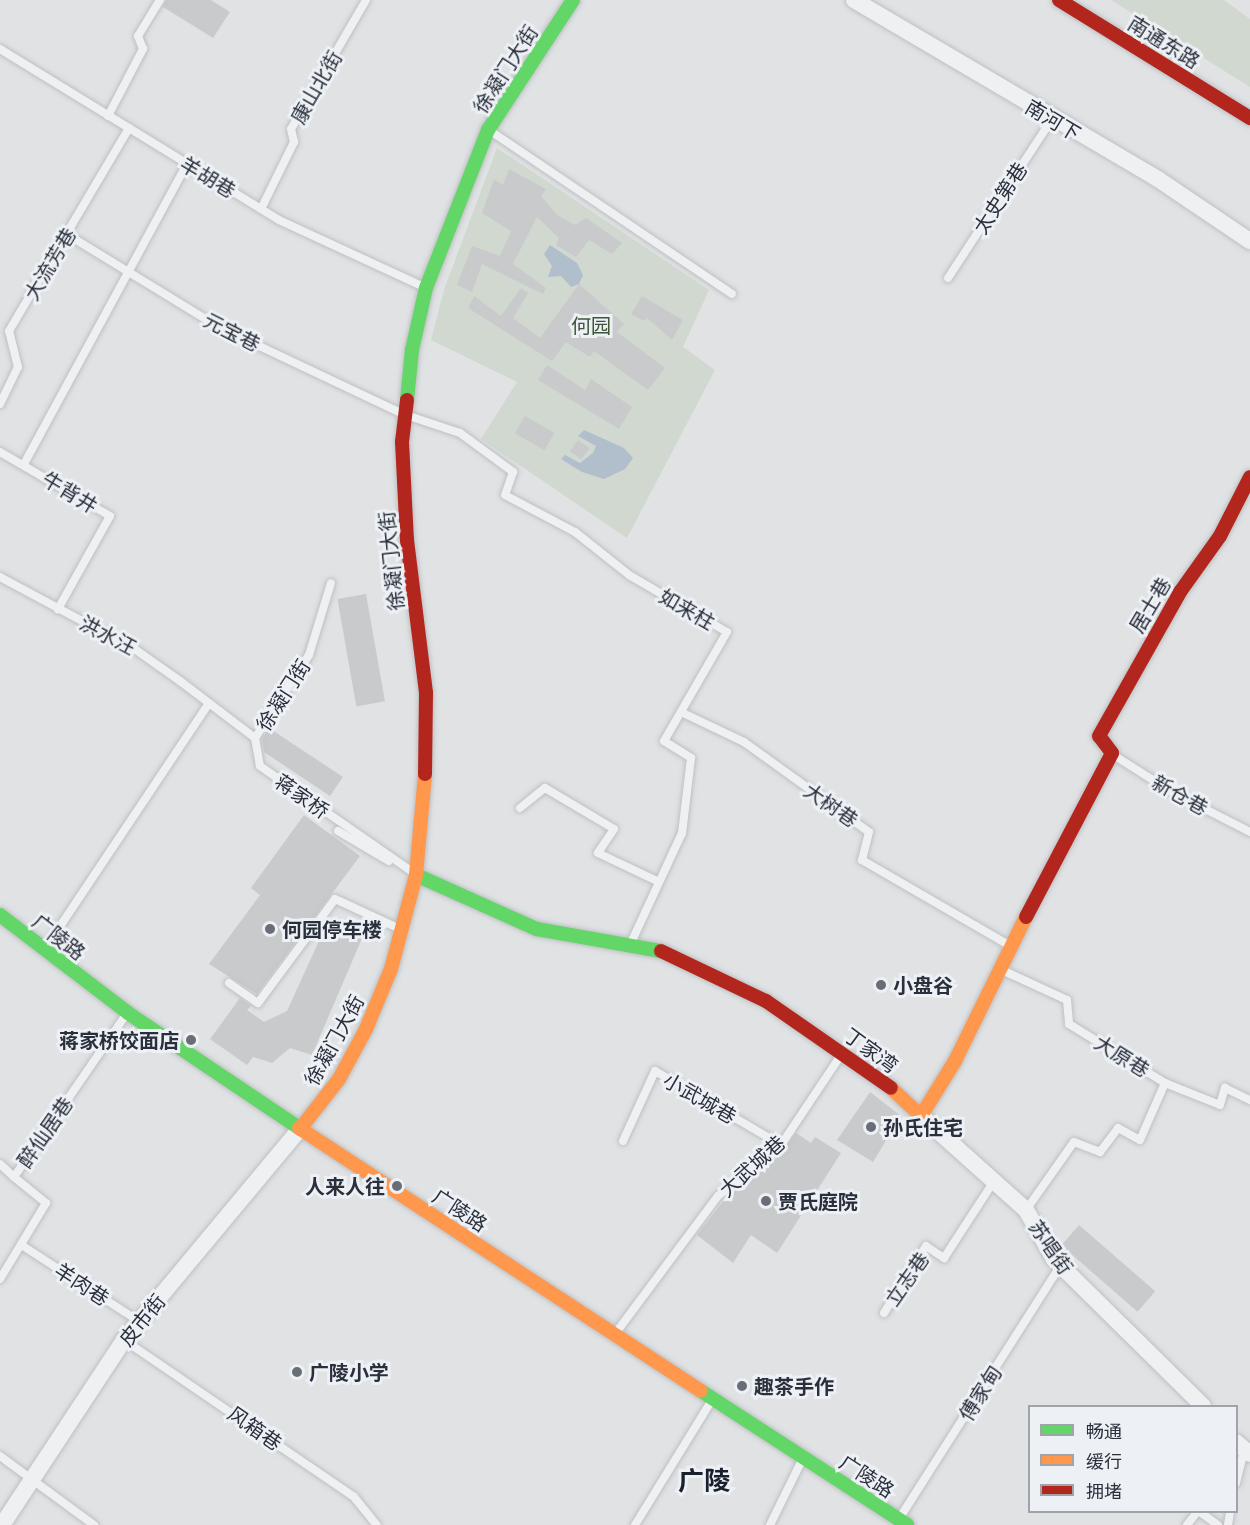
<!DOCTYPE html>
<meta charset="utf-8">
<style>
body{margin:0}
#map{position:relative;width:1250px;height:1525px;overflow:hidden;background:#e0e2e4;font-family:"Exo 2","Noto Sans SC",sans-serif}
div>[style]{position:absolute}
[style*='--x']{left:calc(var(--x)*1px);top:calc(var(--y)*1px);width:calc(var(--w)*1px);rotate:calc(var(--a)*1deg)}
.green>*{inset:0;background:#d1d8d0}
.water>*{inset:0;background:#b1becc}
.building>*{inset:0;background:#c8cacc;transform-origin:0 0}
.roads{filter:drop-shadow(0 0 2px #bec0c2) drop-shadow(0 0 2px #bec0c2)}
.lane>*{height:8px;margin:-4px;padding:0 4px;transform-origin:4px;border-radius:4px;background:#eff0f1}
.street>*{height:16px;margin:-8px;padding:0 8px;transform-origin:8px;border-radius:8px;background:#eff0f1}
.fast>*{height:14px;margin:-7px;padding:0 7px;transform-origin:7px;border-radius:7px;background:#63d668}
.slow>*{height:14px;margin:-7px;padding:0 7px;transform-origin:7px;border-radius:7px;background:#ff974d}
.jam>*{height:14px;margin:-7px;padding:0 7px;transform-origin:7px;border-radius:7px;background:#b3261e}
.dots>*{width:16px;height:16px;translate:-50% -50%;box-sizing:border-box;border:3px solid #edf0f4;border-radius:50%}
span{translate:-50% -50%;white-space:nowrap;text-align:center;line-height:1.15;-webkit-text-stroke:6px #edf0f4;paint-order:stroke}
.street-label{font-size:20px;color:#292f3b}
.park-label{font-size:20px;color:#3d5538}
.poi-label{font-size:20px;color:#292f3b;font-weight:700}
.left{translate:0 -50%;text-align:left}
.right{translate:-100% -50%;text-align:right}
.district-label{font-size:26px;color:#1b212c;font-weight:700}
.legend{position:absolute;left:1028px;top:1405px;width:210px;height:108px;box-sizing:border-box;background:#edf0f4;border:2px solid #9fa3aa;margin:0;padding:8px 10px;list-style:none;font-size:18px;color:#292f3b}
.legend li{display:flex;align-items:center;gap:12px;height:30px}
.legend b{width:30px;border:2px solid #9fa3aa}
</style>
<div id="map">
<div class="green">
<i style="clip-path:polygon(1111px 0,1224px 0,1250px 19px,1250px 87px)"></i>
<i style="clip-path:polygon(497px 148px,709px 290px,683px 347px,715px 370px,627px 538px,481px 439px,517px 382px,431px 340px,444px 290px)"></i>
</div>
<div class="water">
<i style="clip-path:polygon(550px 245px,577px 263px,583px 275px,579px 284px,571px 287px,561px 276px,548px 277px,552px 266px,544px 254px)"></i>
<i style="clip-path:polygon(584px 430px,624px 448px,633px 458px,625px 469px,604px 479px,582px 472px,561px 459px,565px 455px,580px 463px,593px 453px,596px 446px,578px 436px)"></i>
</div>
<div class="building">
<i style="clip-path:polygon(166px 0,211px 0,230px 12px,213px 38px,163px 7px)"></i>
<i style="clip-path:polygon(509px 169px,546px 189px,541px 196px,557px 215px,575px 225px,586px 218px,622px 243px,612px 254px,589px 240px,576px 257px,556px 245px,559px 238px,537px 217px,513px 264px,546px 288px,543px 294px,482px 264px,472px 292px,457px 285px,472px 246px,500px 256px,511px 231px,482px 213px,494px 179px,503px 185px)"></i>
<i style="clip-path:polygon(579px 284px,624px 324px,617px 332px,665px 368px,648px 390px,594px 351px,590px 357px,566px 342px,552px 361px,468px 308px,474px 296px,501px 316px,521px 288px,528px 293px,513px 318px,540px 338px)"></i>
<i style="clip-path:polygon(642px 296px,683px 320px,672px 340px,647px 318px,644px 321px,631px 314px)"></i>
<i style="clip-path:polygon(547px 365px,585px 390px,591px 379px,632px 407px,619px 429px,538px 380px)"></i>
<i style="left:525px;top:416px;width:34px;height:20px;rotate:30deg"></i>
<i style="left:578px;top:440px;width:14px;height:14px;rotate:36deg"></i>
<i style="left:366px;top:594px;width:109px;height:29px;rotate:80deg"></i>
<i style="clip-path:polygon(269px 728px,343px 777px,330px 796px,264px 752px,262px 739px)"></i>
<i style="clip-path:polygon(304px 815px,360px 856px,257px 994px,209px 964px,260px 895px,251px 888px)"></i>
<i style="clip-path:polygon(329px 919px,363px 936px,312px 1055px,290px 1048px,272px 1063px,253px 1057px,247px 1065px,210px 1039px,240px 998px,251px 1006px,247px 1010px,264px 1022px,287px 1011px)"></i>
<i style="clip-path:polygon(870px 1092px,901px 1116px,873px 1162px,837px 1140px)"></i>
<i style="clip-path:polygon(796px 1133px,811px 1143px,815px 1137px,841px 1153px,777px 1253px,751px 1235px,733px 1263px,697px 1235px,724px 1200px,779px 1156px)"></i>
<i style="left:1079px;top:1225px;width:101px;height:27px;rotate:41deg"></i>
</div>
<div class="roads">
<div class="lane">
<i style="--x:0;--y:49;--w:327;--a:31.5"></i>
<i style="--x:279;--y:220;--w:162;--a:24.8"></i>
<i style="--x:108;--y:116;--w:76;--a:-62.4"></i>
<i style="--x:143;--y:49;--w:14;--a:-111"></i>
<i style="--x:138;--y:36;--w:42;--a:-58.6"></i>
<i style="--x:489;--y:130;--w:293;--a:34"></i>
<i style="--x:261;--y:209;--w:75;--a:-63.8"></i>
<i style="--x:294;--y:142;--w:13;--a:-103"></i>
<i style="--x:291;--y:129;--w:149;--a:-59.8"></i>
<i style="--x:68;--y:235;--w:177;--a:31.4"></i>
<i style="--x:219;--y:327;--w:204;--a:25.3"></i>
<i style="--x:403;--y:414;--w:60;--a:18.4"></i>
<i style="--x:460;--y:433;--w:66;--a:36.3"></i>
<i style="--x:513;--y:472;--w:24;--a:109"></i>
<i style="--x:505;--y:495;--w:79;--a:27.9"></i>
<i style="--x:575;--y:532;--w:69;--a:38.5"></i>
<i style="--x:629;--y:575;--w:113;--a:30.2"></i>
<i style="--x:727;--y:632;--w:126;--a:120"></i>
<i style="--x:664;--y:741;--w:32;--a:32"></i>
<i style="--x:691;--y:758;--w:76;--a:96.8"></i>
<i style="--x:682;--y:833;--w:121;--a:114.9"></i>
<i style="--x:948;--y:278;--w:190;--a:-56.8"></i>
<i style="--x:0;--y:404;--w:41;--a:-64.1"></i>
<i style="--x:18;--y:367;--w:37;--a:-104"></i>
<i style="--x:9;--y:331;--w:236;--a:-59.4"></i>
<i style="--x:0;--y:452;--w:127;--a:30.2"></i>
<i style="--x:110;--y:516;--w:107;--a:119.2"></i>
<i style="--x:24;--y:464;--w:341;--a:-61.5"></i>
<i style="--x:0;--y:577;--w:154;--a:28.2"></i>
<i style="--x:136;--y:650;--w:54;--a:35.2"></i>
<i style="--x:180;--y:681;--w:94;--a:37.2"></i>
<i style="--x:255;--y:738;--w:28;--a:80"></i>
<i style="--x:260;--y:766;--w:188;--a:34.8"></i>
<i style="--x:681;--y:712;--w:70;--a:25.5"></i>
<i style="--x:744;--y:742;--w:154;--a:35.8"></i>
<i style="--x:869;--y:832;--w:29;--a:104"></i>
<i style="--x:862;--y:860;--w:173;--a:30.1"></i>
<i style="--x:255;--y:738;--w:99;--a:-57"></i>
<i style="--x:309;--y:655;--w:75;--a:-73"></i>
<i style="--x:1112;--y:754;--w:69;--a:32.5"></i>
<i style="--x:1170;--y:791;--w:90;--a:27.1"></i>
<i style="--x:520;--y:808;--w:32;--a:-39"></i>
<i style="--x:545;--y:788;--w:80;--a:30.7"></i>
<i style="--x:614;--y:829;--w:29;--a:124"></i>
<i style="--x:598;--y:853;--w:65;--a:25.4"></i>
<i style="--x:338;--y:831;--w:59;--a:30.5"></i>
<i style="--x:45;--y:949;--w:293;--a:-56.3"></i>
<i style="--x:1004;--y:971;--w:69;--a:24.7"></i>
<i style="--x:1067;--y:1000;--w:24;--a:85"></i>
<i style="--x:1069;--y:1024;--w:113;--a:31.6"></i>
<i style="--x:1165;--y:1083;--w:59;--a:21.8"></i>
<i style="--x:1220;--y:1105;--w:18;--a:-74"></i>
<i style="--x:1225;--y:1088;--w:28;--a:26"></i>
<i style="--x:229;--y:983;--w:35;--a:35"></i>
<i style="--x:258;--y:1003;--w:129;--a:-53.5"></i>
<i style="--x:335;--y:899;--w:72;--a:24.8"></i>
<i style="--x:623;--y:1141;--w:77;--a:-65.4"></i>
<i style="--x:655;--y:1071;--w:146;--a:30.4"></i>
<i style="--x:0;--y:1164;--w:19;--a:43"></i>
<i style="--x:1026;--y:1210;--w:83;--a:-54.8"></i>
<i style="--x:1074;--y:1142;--w:28;--a:21"></i>
<i style="--x:1100;--y:1152;--w:30;--a:-53"></i>
<i style="--x:1118;--y:1128;--w:25;--a:29"></i>
<i style="--x:1140;--y:1140;--w:62;--a:-66.3"></i>
<i style="--x:23;--y:1246;--w:140;--a:33"></i>
<i style="--x:0;--y:1279;--w:89;--a:-58.8"></i>
<i style="--x:46;--y:1203;--w:41;--a:-140.9"></i>
<i style="--x:14;--y:1177;--w:199;--a:-55.4"></i>
<i style="--x:884;--y:1313;--w:79;--a:-57.9"></i>
<i style="--x:926;--y:1246;--w:22;--a:34"></i>
<i style="--x:944;--y:1258;--w:92;--a:-57"></i>
<i style="--x:615;--y:1334;--w:172;--a:-53.3"></i>
<i style="--x:718;--y:1196;--w:81;--a:-39"></i>
<i style="--x:781;--y:1145;--w:108;--a:-56.3"></i>
<i style="--x:124;--y:1340;--w:278;--a:34.3"></i>
<i style="--x:354;--y:1497;--w:36;--a:51"></i>
<i style="--x:0;--y:1456;--w:117;--a:36.3"></i>
<i style="--x:1236;--y:1483;--w:34;--a:-76"></i>
<i style="--x:1200;--y:1512;--w:22;--a:36"></i>
<i style="--x:899;--y:1519;--w:301;--a:-57.5"></i>
<i style="--x:635;--y:1525;--w:147;--a:-58.4"></i>
<i style="--x:770;--y:1525;--w:75;--a:-63.8"></i>
<i style="--x:1187;--y:1525;--w:16;--a:-52"></i>
<i style="--x:1228;--y:1525;--w:13;--a:-81"></i>
</div>
<div class="street">
<i style="--x:854;--y:0;--w:353;--a:30.5"></i>
<i style="--x:1158;--y:179;--w:111;--a:34"></i>
<i style="--x:921;--y:1116;--w:141;--a:41.8"></i>
<i style="--x:1026;--y:1210;--w:56;--a:60.3"></i>
<i style="--x:1054;--y:1259;--w:209;--a:44.6"></i>
<i style="--x:1236;--y:1442;--w:18;--a:41"></i>
<i style="--x:2;--y:1525;--w:222;--a:-56.6"></i>
<i style="--x:124;--y:1340;--w:275;--a:-50.2"></i>
</div>
<div class="fast">
<i style="--x:407;--y:400;--w:50;--a:-84.3"></i>
<i style="--x:412;--y:350;--w:64;--a:-77.3"></i>
<i style="--x:426;--y:288;--w:170;--a:-68.6"></i>
<i style="--x:488;--y:130;--w:155;--a:-56.8"></i>
<i style="--x:416;--y:875;--w:133;--a:24.1"></i>
<i style="--x:537;--y:929;--w:126;--a:10.1"></i>
<i style="--x:0;--y:915;--w:161;--a:37.4"></i>
<i style="--x:128;--y:1013;--w:206;--a:33.9"></i>
<i style="--x:701;--y:1391;--w:246;--a:33"></i>
</div>
<div class="slow">
<i style="--x:891;--y:1088;--w:41;--a:43"></i>
<i style="--x:921;--y:1116;--w:65;--a:-58.3"></i>
<i style="--x:955;--y:1061;--w:161;--a:-63.8"></i>
<i style="--x:299;--y:1128;--w:480;--a:33.2"></i>
<i style="--x:300;--y:1129;--w:63;--a:-52"></i>
<i style="--x:339;--y:1079;--w:57;--a:-61.6"></i>
<i style="--x:366;--y:1029;--w:65;--a:-67.4"></i>
<i style="--x:391;--y:969;--w:97;--a:-75.1"></i>
<i style="--x:416;--y:875;--w:101;--a:-84.9"></i>
</div>
<div class="jam">
<i style="--x:1059;--y:0;--w:225;--a:31.7"></i>
<i style="--x:407;--y:400;--w:42;--a:96.8"></i>
<i style="--x:402;--y:442;--w:98;--a:87.1"></i>
<i style="--x:407;--y:540;--w:154;--a:82.9"></i>
<i style="--x:426;--y:693;--w:81;--a:90.7"></i>
<i style="--x:1026;--y:917;--w:185;--a:-62.3"></i>
<i style="--x:1112;--y:753;--w:21;--a:-127"></i>
<i style="--x:1099;--y:736;--w:165;--a:-60.6"></i>
<i style="--x:1180;--y:592;--w:69;--a:-54.5"></i>
<i style="--x:1220;--y:536;--w:66;--a:-63"></i>
<i style="--x:661;--y:951;--w:116;--a:25.5"></i>
<i style="--x:766;--y:1001;--w:152;--a:34.8"></i>
</div>
</div>
<div class="dots">
<i style="left:270px;top:929px;background:#696e76"></i>
<i style="left:881px;top:985px;background:#696e76"></i>
<i style="left:191px;top:1040px;background:#696e76"></i>
<i style="left:871px;top:1127px;background:#696e76"></i>
<i style="left:397px;top:1186px;background:#696e76"></i>
<i style="left:766px;top:1201px;background:#696e76"></i>
<i style="left:297px;top:1372px;background:#696e76"></i>
<i style="left:742px;top:1386px;background:#696e76"></i>
</div>
<div class="street-label">
<span style="left:1164px;top:42px;rotate:32deg">南通东路</span>
<span style="left:505px;top:69px;rotate:-57deg">徐凝门大街</span>
<span style="left:316px;top:87px;rotate:-60deg">康山北街</span>
<span style="left:1053px;top:120px;rotate:31deg">南河下</span>
<span style="left:208px;top:177px;rotate:31deg">羊胡巷</span>
<span style="left:1000px;top:198px;rotate:-57deg">太史第巷</span>
<span style="left:50px;top:264px;rotate:-59deg">大流芳巷</span>
<span style="left:232px;top:332px;rotate:27deg">元宝巷</span>
<span style="left:70px;top:492px;rotate:31deg">牛背井</span>
<span style="left:391px;top:561px;rotate:-96deg">徐凝门大街</span>
<span style="left:1150px;top:605px;rotate:-59deg">居士巷</span>
<span style="left:687px;top:609px;rotate:30deg">如来柱</span>
<span style="left:108px;top:635px;rotate:28deg">洪水汪</span>
<span style="left:283px;top:695px;rotate:-57deg">徐凝门街</span>
<span style="left:1180px;top:795px;rotate:29deg">新仓巷</span>
<span style="left:302px;top:796px;rotate:35deg">蒋家桥</span>
<span style="left:831px;top:805px;rotate:35deg">大树巷</span>
<span style="left:59px;top:937px;rotate:38deg">广陵路</span>
<span style="left:334px;top:1040px;rotate:-61deg">徐凝门大街</span>
<span style="left:871px;top:1050px;rotate:36deg">丁家湾</span>
<span style="left:1122px;top:1056px;rotate:32deg">大原巷</span>
<span style="left:700px;top:1098px;rotate:30deg">小武城巷</span>
<span style="left:45px;top:1132px;rotate:-55deg">醉仙居巷</span>
<span style="left:752px;top:1166px;rotate:-42deg">大武城巷</span>
<span style="left:460px;top:1210px;rotate:33deg">广陵路</span>
<span style="left:1051px;top:1247px;rotate:55deg">苏唱街</span>
<span style="left:907px;top:1279px;rotate:-55deg">立志巷</span>
<span style="left:82px;top:1284px;rotate:33deg">羊肉巷</span>
<span style="left:142px;top:1320px;rotate:-51deg">皮市街</span>
<span style="left:980px;top:1393px;rotate:-58deg">傅家甸</span>
<span style="left:255px;top:1428px;rotate:35deg">风箱巷</span>
<span style="left:867px;top:1476px;rotate:33deg">广陵路</span>
</div>
<div class="park-label">
<span style="left:591px;top:325px">何园</span>
</div>
<div class="poi-label">
<span class="left" style="left:282px;top:929px">何园停车楼</span>
<span class="left" style="left:893px;top:985px">小盘谷</span>
<span class="right" style="left:179px;top:1040px">蒋家桥饺面店</span>
<span class="left" style="left:883px;top:1127px">孙氏住宅</span>
<span class="right" style="left:385px;top:1186px">人来人往</span>
<span class="left" style="left:778px;top:1201px">贾氏庭院</span>
<span class="left" style="left:309px;top:1372px">广陵小学</span>
<span class="left" style="left:754px;top:1386px">趣茶手作</span>
</div>
<div class="district-label">
<span style="left:704px;top:1480px">广陵</span>
</div>
<ul class="legend">
<li><b style="height:8px;background:#63d668"></b>畅通</li>
<li><b style="height:8px;background:#ff974d"></b>缓行</li>
<li><b style="height:8px;background:#b3261e"></b>拥堵</li>
</ul>
</div>
